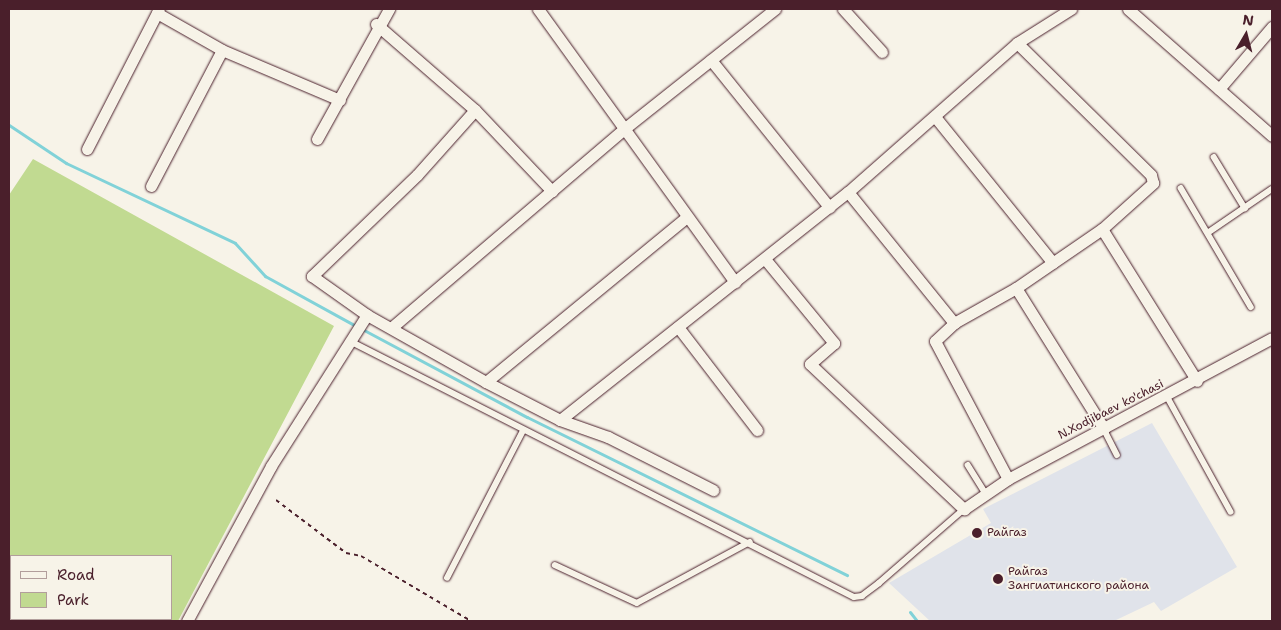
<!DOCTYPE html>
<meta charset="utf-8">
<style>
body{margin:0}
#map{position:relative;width:1281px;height:630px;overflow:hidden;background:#f7f3e8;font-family:"Shantell Sans",sans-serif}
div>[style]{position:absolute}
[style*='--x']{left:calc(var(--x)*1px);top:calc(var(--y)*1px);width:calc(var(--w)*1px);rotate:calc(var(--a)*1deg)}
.built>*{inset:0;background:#e0e3ea}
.green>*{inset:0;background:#c1da91}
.stream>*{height:3px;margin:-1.5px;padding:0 1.5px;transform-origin:1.5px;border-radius:1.5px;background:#81d2d8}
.path>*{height:2px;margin-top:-1px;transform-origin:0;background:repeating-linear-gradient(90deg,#4a1f2b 0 4px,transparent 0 8px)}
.roads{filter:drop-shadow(0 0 1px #4a1f2b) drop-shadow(0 0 1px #4a1f2b)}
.service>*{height:5.5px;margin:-2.75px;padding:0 2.75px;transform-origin:2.75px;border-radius:2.75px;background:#f7f3e8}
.minor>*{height:11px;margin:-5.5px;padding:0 5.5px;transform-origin:5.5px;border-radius:5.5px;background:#f7f3e8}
.dots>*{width:14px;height:14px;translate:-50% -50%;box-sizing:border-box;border:2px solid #f7f3e8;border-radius:50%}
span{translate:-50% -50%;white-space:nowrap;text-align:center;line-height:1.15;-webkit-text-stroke:4px #f7f3e8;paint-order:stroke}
.street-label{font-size:12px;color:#4a1f2b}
.poi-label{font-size:12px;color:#4a1f2b}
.left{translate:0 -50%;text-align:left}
.frame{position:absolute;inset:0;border:10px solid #4a1f2b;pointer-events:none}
.legend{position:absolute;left:10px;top:555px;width:162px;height:65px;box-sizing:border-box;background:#f7f3e8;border:1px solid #b29e9c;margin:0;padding:6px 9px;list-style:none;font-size:15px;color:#4a1f2b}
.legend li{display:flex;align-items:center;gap:10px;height:25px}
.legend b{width:25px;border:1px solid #b29e9c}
.north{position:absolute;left:1221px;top:10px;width:50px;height:50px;-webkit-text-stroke:4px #f7f3e8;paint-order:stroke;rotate:8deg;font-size:14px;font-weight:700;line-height:20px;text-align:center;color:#4a1f2b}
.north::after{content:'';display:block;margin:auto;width:18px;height:22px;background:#4a1f2b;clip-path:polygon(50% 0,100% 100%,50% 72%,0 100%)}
</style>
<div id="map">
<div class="built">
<i style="clip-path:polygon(1152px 423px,1237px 567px,1161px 611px,1154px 602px,1114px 621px,930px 621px,889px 583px,991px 523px,983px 509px)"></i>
</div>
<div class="green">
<i style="clip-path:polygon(evenodd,33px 159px,334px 326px,178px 621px,9px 621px,9px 195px,33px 159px,11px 556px,171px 556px,171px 619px,11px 619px,11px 556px)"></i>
</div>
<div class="stream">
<i style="--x:9;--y:125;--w:69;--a:33.7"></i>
<i style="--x:66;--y:163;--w:187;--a:25.3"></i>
<i style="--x:235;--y:243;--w:45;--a:47.7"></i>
<i style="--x:265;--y:276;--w:104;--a:28.8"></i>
<i style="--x:362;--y:329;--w:187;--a:28.1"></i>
<i style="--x:527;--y:417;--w:357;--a:26.3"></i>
<i style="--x:910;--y:612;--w:11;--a:52"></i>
</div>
<div class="path">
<i style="--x:276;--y:500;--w:88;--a:37.1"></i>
<i style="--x:346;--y:553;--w:15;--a:11"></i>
<i style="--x:361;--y:556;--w:128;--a:30.6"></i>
</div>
<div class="roads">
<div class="service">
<i style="--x:1214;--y:157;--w:60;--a:58.7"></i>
<i style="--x:1181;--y:188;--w:138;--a:59.5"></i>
<i style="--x:1209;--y:232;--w:76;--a:-34.3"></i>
<i style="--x:350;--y:341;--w:565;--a:26.93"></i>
<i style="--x:854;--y:597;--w:8;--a:-7"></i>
<i style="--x:862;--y:596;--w:21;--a:-37"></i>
<i style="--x:879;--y:583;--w:113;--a:-41"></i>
<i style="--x:1167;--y:396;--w:132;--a:61.1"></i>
<i style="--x:1104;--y:429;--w:29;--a:63"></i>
<i style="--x:968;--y:465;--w:34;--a:58"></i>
<i style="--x:555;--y:565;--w:90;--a:24.9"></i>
<i style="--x:637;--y:603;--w:128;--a:-28.4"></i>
<i style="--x:447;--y:578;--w:165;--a:-62.7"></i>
</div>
<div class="minor">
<i style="--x:538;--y:9;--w:337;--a:54.2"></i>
<i style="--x:843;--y:9;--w:58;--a:47.8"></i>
<i style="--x:1128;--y:9;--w:192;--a:41.4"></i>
<i style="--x:157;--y:13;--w:75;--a:29.6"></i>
<i style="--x:222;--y:50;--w:128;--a:23"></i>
<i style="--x:376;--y:24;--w:131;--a:41"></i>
<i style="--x:475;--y:110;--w:112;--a:46.5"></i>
<i style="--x:711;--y:60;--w:189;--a:51.2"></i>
<i style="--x:1219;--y:89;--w:82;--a:-49.5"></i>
<i style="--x:475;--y:110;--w:87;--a:131.7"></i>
<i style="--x:417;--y:175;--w:146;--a:136.1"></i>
<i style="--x:312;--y:276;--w:67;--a:35.3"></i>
<i style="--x:367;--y:315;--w:137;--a:29.4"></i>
<i style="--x:486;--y:382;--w:83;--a:27.2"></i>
<i style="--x:560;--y:420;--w:51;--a:19.5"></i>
<i style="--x:608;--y:437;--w:118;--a:26.8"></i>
<i style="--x:936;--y:118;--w:186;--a:51.1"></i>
<i style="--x:317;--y:139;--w:149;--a:-61"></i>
<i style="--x:87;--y:149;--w:157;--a:-62.8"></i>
<i style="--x:151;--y:186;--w:153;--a:-62.4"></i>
<i style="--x:848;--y:192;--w:169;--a:51"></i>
<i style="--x:1102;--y:229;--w:179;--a:58"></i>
<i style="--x:765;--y:259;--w:109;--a:50.6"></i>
<i style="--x:834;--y:343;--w:32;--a:139"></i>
<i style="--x:810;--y:364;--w:212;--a:43.3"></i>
<i style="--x:964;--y:509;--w:53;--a:-34.3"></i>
<i style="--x:1008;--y:479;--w:299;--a:-28.1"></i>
<i style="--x:1016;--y:288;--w:166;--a:58"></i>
<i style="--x:678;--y:327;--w:130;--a:52.5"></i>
<i style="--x:391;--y:328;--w:306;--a:-40.5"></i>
<i style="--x:624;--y:129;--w:193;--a:-38.5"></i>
<i style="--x:486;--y:382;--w:259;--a:-39.4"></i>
<i style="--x:560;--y:420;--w:367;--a:-38.4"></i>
<i style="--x:848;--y:192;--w:225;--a:-41.4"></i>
<i style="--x:1017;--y:43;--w:64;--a:-32.2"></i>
<i style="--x:1008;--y:479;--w:156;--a:-117.9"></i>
<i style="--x:935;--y:341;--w:26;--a:-43"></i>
<i style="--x:954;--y:323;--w:71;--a:-29.4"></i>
<i style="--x:1016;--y:288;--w:104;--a:-34.5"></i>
<i style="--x:1102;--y:229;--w:69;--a:-42"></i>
<i style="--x:1153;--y:183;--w:8;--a:-104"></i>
<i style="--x:1151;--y:175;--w:188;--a:-135.4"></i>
<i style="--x:187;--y:621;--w:176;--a:-61.5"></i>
<i style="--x:271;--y:466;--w:179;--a:-57.6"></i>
</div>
</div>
<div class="dots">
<i style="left:977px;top:533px;background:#4a1f2b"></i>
<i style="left:998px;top:579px;background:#4a1f2b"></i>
</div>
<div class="street-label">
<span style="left:1111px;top:410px;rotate:-27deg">N.Xodjibaev ko'chasi</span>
</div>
<div class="poi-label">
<span class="left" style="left:987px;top:533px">Райгаз</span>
<span class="left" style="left:1008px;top:579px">Райгаз<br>Зангиатинского района</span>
</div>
<div class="frame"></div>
<ul class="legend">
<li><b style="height:6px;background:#f7f3e8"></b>Road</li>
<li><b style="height:14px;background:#c1da91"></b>Park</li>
</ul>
<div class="north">N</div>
</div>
